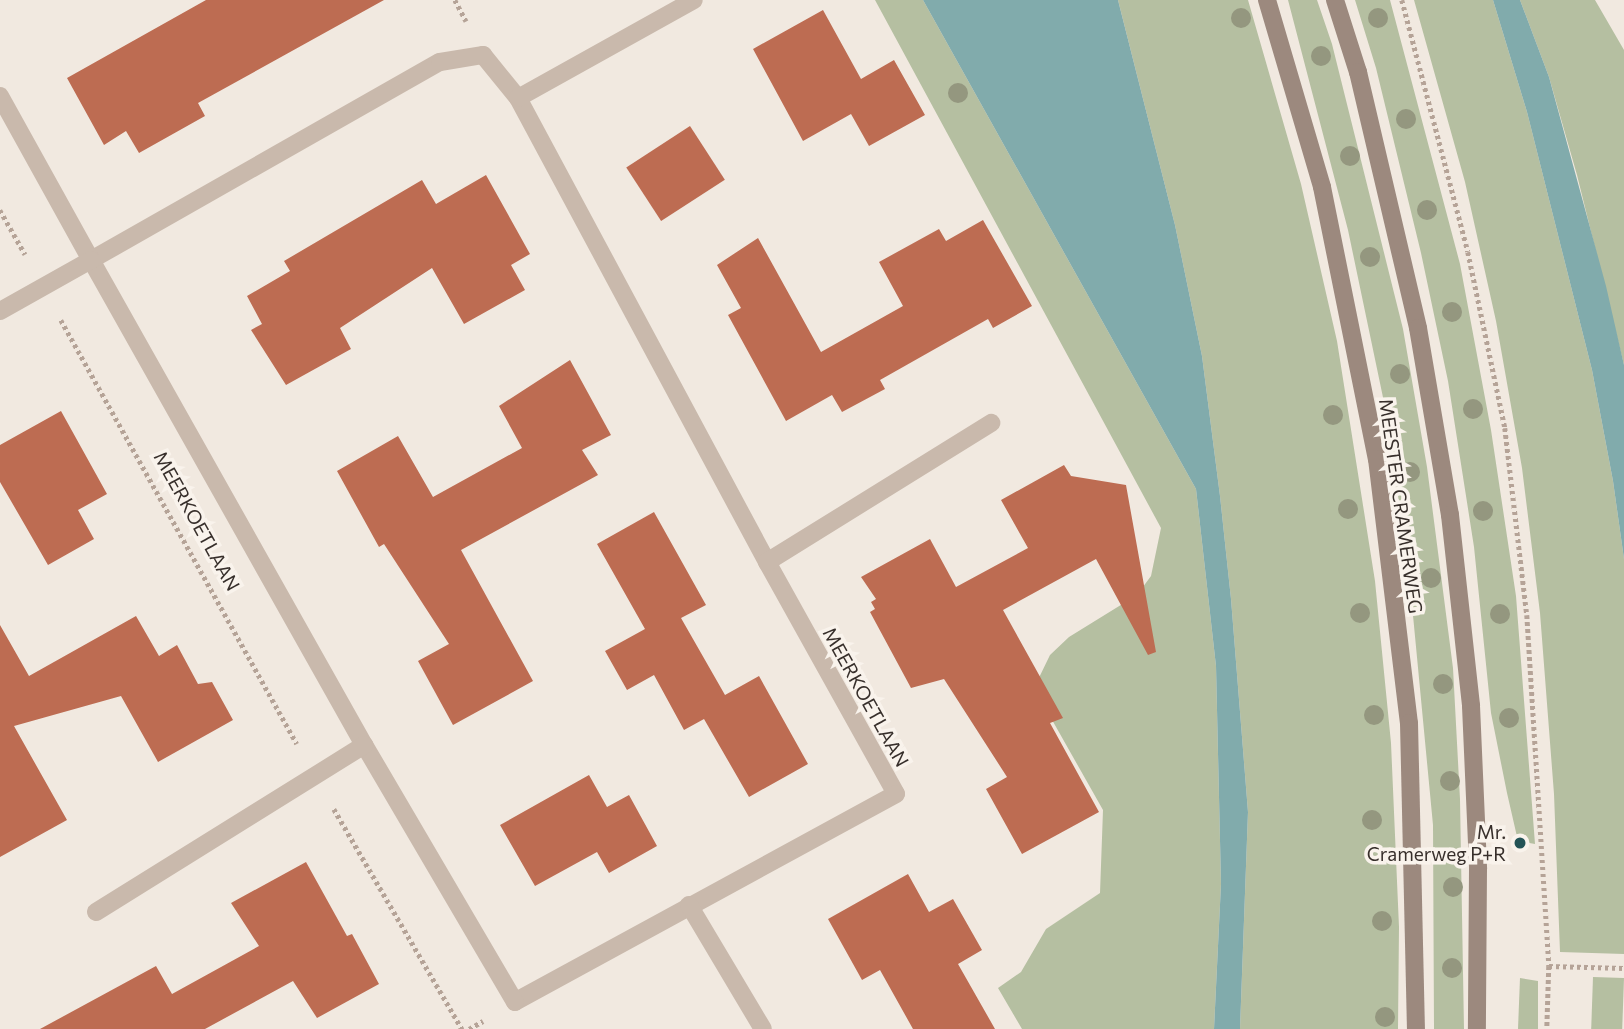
<!DOCTYPE html>
<style>
body{margin:0}
#map{position:relative;width:1624px;height:1029px;overflow:hidden;background:#f1e9e0;font-family:Commissioner,sans-serif}
div>[style]{position:absolute}
[style*='--x']{left:calc(var(--x)*1px);top:calc(var(--y)*1px);width:calc(var(--w)*1px);rotate:calc(var(--a)*1deg)}
.green>*{inset:0;background:#b5bfa1;transform-origin:0 0}
.water>*{inset:0;background:#81abac}
.building>*{inset:0;background:#bd6c52;transform-origin:0 0}
.path>*{height:4.5px;margin-top:-2.25px;transform-origin:0;background:repeating-linear-gradient(90deg,#b5a397 0 3.5px,transparent 0 7px)}
.street>*{height:18px;margin:-9px;padding:0 9px;transform-origin:9px;border-radius:9px;background:#c9b9ac}
.secondary>*{height:18px;margin:-9px;padding:0 9px;transform-origin:9px;border-radius:9px;background:#9c897e}
.trees>*{width:20px;height:20px;margin:-10px;border-radius:50%;background:#94977f}
.dots>*{width:19px;height:19px;translate:-50% -50%;box-sizing:border-box;border:4px solid #f9f3ec;border-radius:50%}
span{translate:-50% -50%;white-space:nowrap;text-align:center;line-height:1.15;-webkit-text-stroke:7px #f9f3ec;paint-order:stroke}
.street-label{font-size:19px;color:#372f2b}
.poi-label{font-size:19px;color:#372f2b}
.right{translate:-100% -50%;text-align:right}
</style>
<div id="map">
<div class="green">
<i style="clip-path:polygon(875px 0,923px 0,1196px 489px,1216px 666px,1221px 884px,1214px 1029px,1022px 1029px,998px 988px,1021px 972px,1046px 929px,1100px 893px,1103px 810px,1034px 688px,1050px 655px,1069px 637px,1137px 595px,1151px 576px,1161px 528px)"></i>
<i style="clip-path:polygon(1118px 0,1248px 0,1301px 184px,1337px 341px,1375px 581px,1391px 743px,1399px 927px,1398px 1029px,1240px 1029px,1248px 812px,1231px 599px,1220px 496px,1202px 356px,1175px 225px)"></i>
<i style="clip-path:polygon(1288px 0,1317px 0,1332px 44px,1403px 329px,1427px 467px,1453px 668px,1460px 799px,1464px 1029px,1434px 1029px,1433px 825px,1408px 563px,1385px 407px,1348px 230px)"></i>
<i style="clip-path:polygon(1355px 0,1390px 0,1460px 264px,1491px 430px,1516px 596px,1535px 844px,1518px 841px,1507px 793px,1491px 713px,1474px 547px,1448px 381px,1421px 253px,1376px 68px)"></i>
<i style="clip-path:polygon(1414px 0,1493px 0,1527px 112px,1592px 370px,1613px 481px,1624px 559px,1624px 954px,1560px 952px,1554px 794px,1540px 613px,1522px 468px,1496px 321px,1465px 182px)"></i>
<i style="clip-path:polygon(1520px 0,1595px 0,1624px 50px,1624px 365px,1577px 175px,1549px 77px)"></i>
<i style="left:1593px;top:977px;width:31px;height:52px;rotate:2deg"></i>
<i style="clip-path:polygon(1520px 978px,1538px 981px,1538px 1029px,1518px 1029px)"></i>
</div>
<div class="water">
<i style="clip-path:polygon(923px 0,1118px 0,1120px 8px,1175px 225px,1202px 356px,1220px 496px,1231px 599px,1248px 812px,1240px 1029px,1214px 1029px,1221px 884px,1216px 666px,1196px 489px)"></i>
<i style="clip-path:polygon(1493px 0,1520px 0,1549px 77px,1606px 286px,1624px 365px,1624px 559px,1613px 481px,1592px 370px,1527px 112px)"></i>
</div>
<div class="building">
<i style="clip-path:polygon(206px 0,384px 0,198px 103px,205px 116px,139px 153px,126px 131px,104px 145px,67px 78px)"></i>
<i style="clip-path:polygon(823px 10px,861px 79px,894px 60px,925px 115px,869px 146px,851px 114px,803px 141px,753px 49px)"></i>
<i style="left:690px;top:126px;width:64px;height:76px;rotate:57deg"></i>
<i style="clip-path:polygon(486px 175px,530px 254px,511px 265px,525px 290px,464px 324px,432px 268px,340px 328px,351px 349px,286px 385px,251px 330px,262px 324px,247px 296px,290px 271px,284px 261px,422px 180px,436px 204px)"></i>
<i style="clip-path:polygon(983px 220px,1032px 306px,993px 328px,988px 319px,880px 380px,885px 389px,842px 412px,832px 395px,786px 421px,728px 315px,741px 308px,717px 265px,758px 238px,821px 352px,903px 306px,879px 262px,939px 229px,946px 241px)"></i>
<i style="clip-path:polygon(570px 360px,611px 435px,582px 450px,598px 475px,461px 550px,533px 681px,453px 725px,418px 661px,449px 644px,384px 544px,379px 547px,337px 471px,398px 436px,433px 497px,522px 448px,499px 406px)"></i>
<i style="clip-path:polygon(61px 411px,107px 494px,78px 510px,94px 539px,48px 565px,0 482px,0 445px)"></i>
<i style="clip-path:polygon(1064px 465px,1071px 476px,1126px 485px,1156px 652px,1148px 655px,1096px 559px,1003px 610px,1063px 718px,1050px 723px,1099px 812px,1022px 854px,986px 789px,1007px 777px,944px 679px,911px 688px,870px 612px,875px 609px,871px 602px,876px 599px,861px 577px,930px 539px,956px 587px,1028px 548px,1001px 500px)"></i>
<i style="clip-path:polygon(654px 512px,706px 605px,681px 618px,725px 695px,759px 676px,808px 764px,749px 797px,704px 719px,684px 730px,654px 675px,627px 690px,605px 651px,645px 629px,597px 544px)"></i>
<i style="clip-path:polygon(136px 616px,159px 656px,177px 645px,198px 684px,212px 682px,233px 720px,158px 762px,121px 696px,14px 726px,67px 820px,0 857px,0 625px,29px 676px)"></i>
<i style="clip-path:polygon(589px 775px,607px 807px,629px 795px,657px 846px,609px 873px,597px 852px,535px 886px,500px 825px)"></i>
<i style="clip-path:polygon(306px 862px,347px 936px,352px 934px,379px 984px,317px 1018px,293px 981px,205px 1029px,40px 1029px,156px 966px,172px 994px,259px 946px,231px 903px)"></i>
<i style="clip-path:polygon(908px 874px,929px 912px,953px 899px,982px 950px,958px 964px,995px 1029px,913px 1029px,880px 970px,862px 980px,828px 919px)"></i>
</div>
<div class="path">
<i style="--x:455;--y:0;--w:24;--a:62"></i>
<i style="--x:1402;--y:0;--w:260;--a:75.3"></i>
<i style="--x:1468;--y:252;--w:180;--a:78.1"></i>
<i style="--x:1505;--y:428;--w:188;--a:83.3"></i>
<i style="--x:1527;--y:615;--w:352;--a:86.4"></i>
<i style="--x:1549;--y:966;--w:63;--a:91.8"></i>
<i style="--x:0;--y:210;--w:51;--a:60.4"></i>
<i style="--x:61;--y:320;--w:485;--a:60.9"></i>
<i style="--x:334;--y:809;--w:255;--a:59.8"></i>
<i style="--x:1549;--y:966;--w:75;--a:1.5"></i>
<i style="--x:469;--y:1029;--w:16;--a:-30"></i>
</div>
<div class="street">
<i style="--x:483;--y:55;--w:55;--a:50.9"></i>
<i style="--x:518;--y:98;--w:527;--a:61.78"></i>
<i style="--x:767;--y:562;--w:265;--a:60.9"></i>
<i style="--x:896;--y:794;--w:434;--a:151.4"></i>
<i style="--x:515;--y:1002;--w:298;--a:-120.4"></i>
<i style="--x:364;--y:745;--w:557;--a:-119.37"></i>
<i style="--x:91;--y:260;--w:401;--a:-29.6"></i>
<i style="--x:440;--y:62;--w:44;--a:-9.2"></i>
<i style="--x:0;--y:96;--w:188;--a:61"></i>
<i style="--x:91;--y:260;--w:104;--a:150.7"></i>
<i style="--x:518;--y:98;--w:201;--a:-29.1"></i>
<i style="--x:767;--y:562;--w:264;--a:-31.8"></i>
<i style="--x:689;--y:905;--w:144;--a:59.2"></i>
<i style="--x:96;--y:912;--w:316;--a:-31.9"></i>
</div>
<div class="secondary">
<i style="--x:1267;--y:0;--w:195;--a:73.6"></i>
<i style="--x:1322;--y:187;--w:278;--a:78.6"></i>
<i style="--x:1377;--y:459;--w:266;--a:83.1"></i>
<i style="--x:1409;--y:723;--w:306;--a:88.7"></i>
<i style="--x:1335;--y:0;--w:76;--a:72.3"></i>
<i style="--x:1358;--y:72;--w:263;--a:76.8"></i>
<i style="--x:1418;--y:328;--w:190;--a:80.3"></i>
<i style="--x:1450;--y:515;--w:192;--a:83.7"></i>
<i style="--x:1471;--y:706;--w:163;--a:87.5"></i>
<i style="--x:1478;--y:869;--w:160;--a:90.4"></i>
</div>
<div class="trees">
<i style="left:1241px;top:18px"></i>
<i style="left:1378px;top:18px"></i>
<i style="left:1321px;top:56px"></i>
<i style="left:958px;top:93px"></i>
<i style="left:1406px;top:119px"></i>
<i style="left:1350px;top:156px"></i>
<i style="left:1427px;top:210px"></i>
<i style="left:1370px;top:257px"></i>
<i style="left:1452px;top:312px"></i>
<i style="left:1400px;top:374px"></i>
<i style="left:1473px;top:409px"></i>
<i style="left:1333px;top:415px"></i>
<i style="left:1410px;top:472px"></i>
<i style="left:1348px;top:509px"></i>
<i style="left:1483px;top:511px"></i>
<i style="left:1431px;top:578px"></i>
<i style="left:1360px;top:613px"></i>
<i style="left:1500px;top:614px"></i>
<i style="left:1443px;top:684px"></i>
<i style="left:1374px;top:715px"></i>
<i style="left:1509px;top:718px"></i>
<i style="left:1450px;top:781px"></i>
<i style="left:1372px;top:820px"></i>
<i style="left:1453px;top:887px"></i>
<i style="left:1382px;top:921px"></i>
<i style="left:1452px;top:968px"></i>
<i style="left:1385px;top:1017px"></i>
</div>
<div class="dots">
<i style="left:1520px;top:843px;background:#235356"></i>
</div>
<div class="street-label">
<span style="left:1401px;top:506px;rotate:82deg">MEESTER CRAMERWEG</span>
<span style="left:197px;top:521px;rotate:61deg">MEERKOETLAAN</span>
<span style="left:866px;top:697px;rotate:61deg">MEERKOETLAAN</span>
</div>
<div class="poi-label">
<span class="right" style="left:1506px;top:843px">Mr.<br>Cramerweg P+R</span>
</div>
</div>
